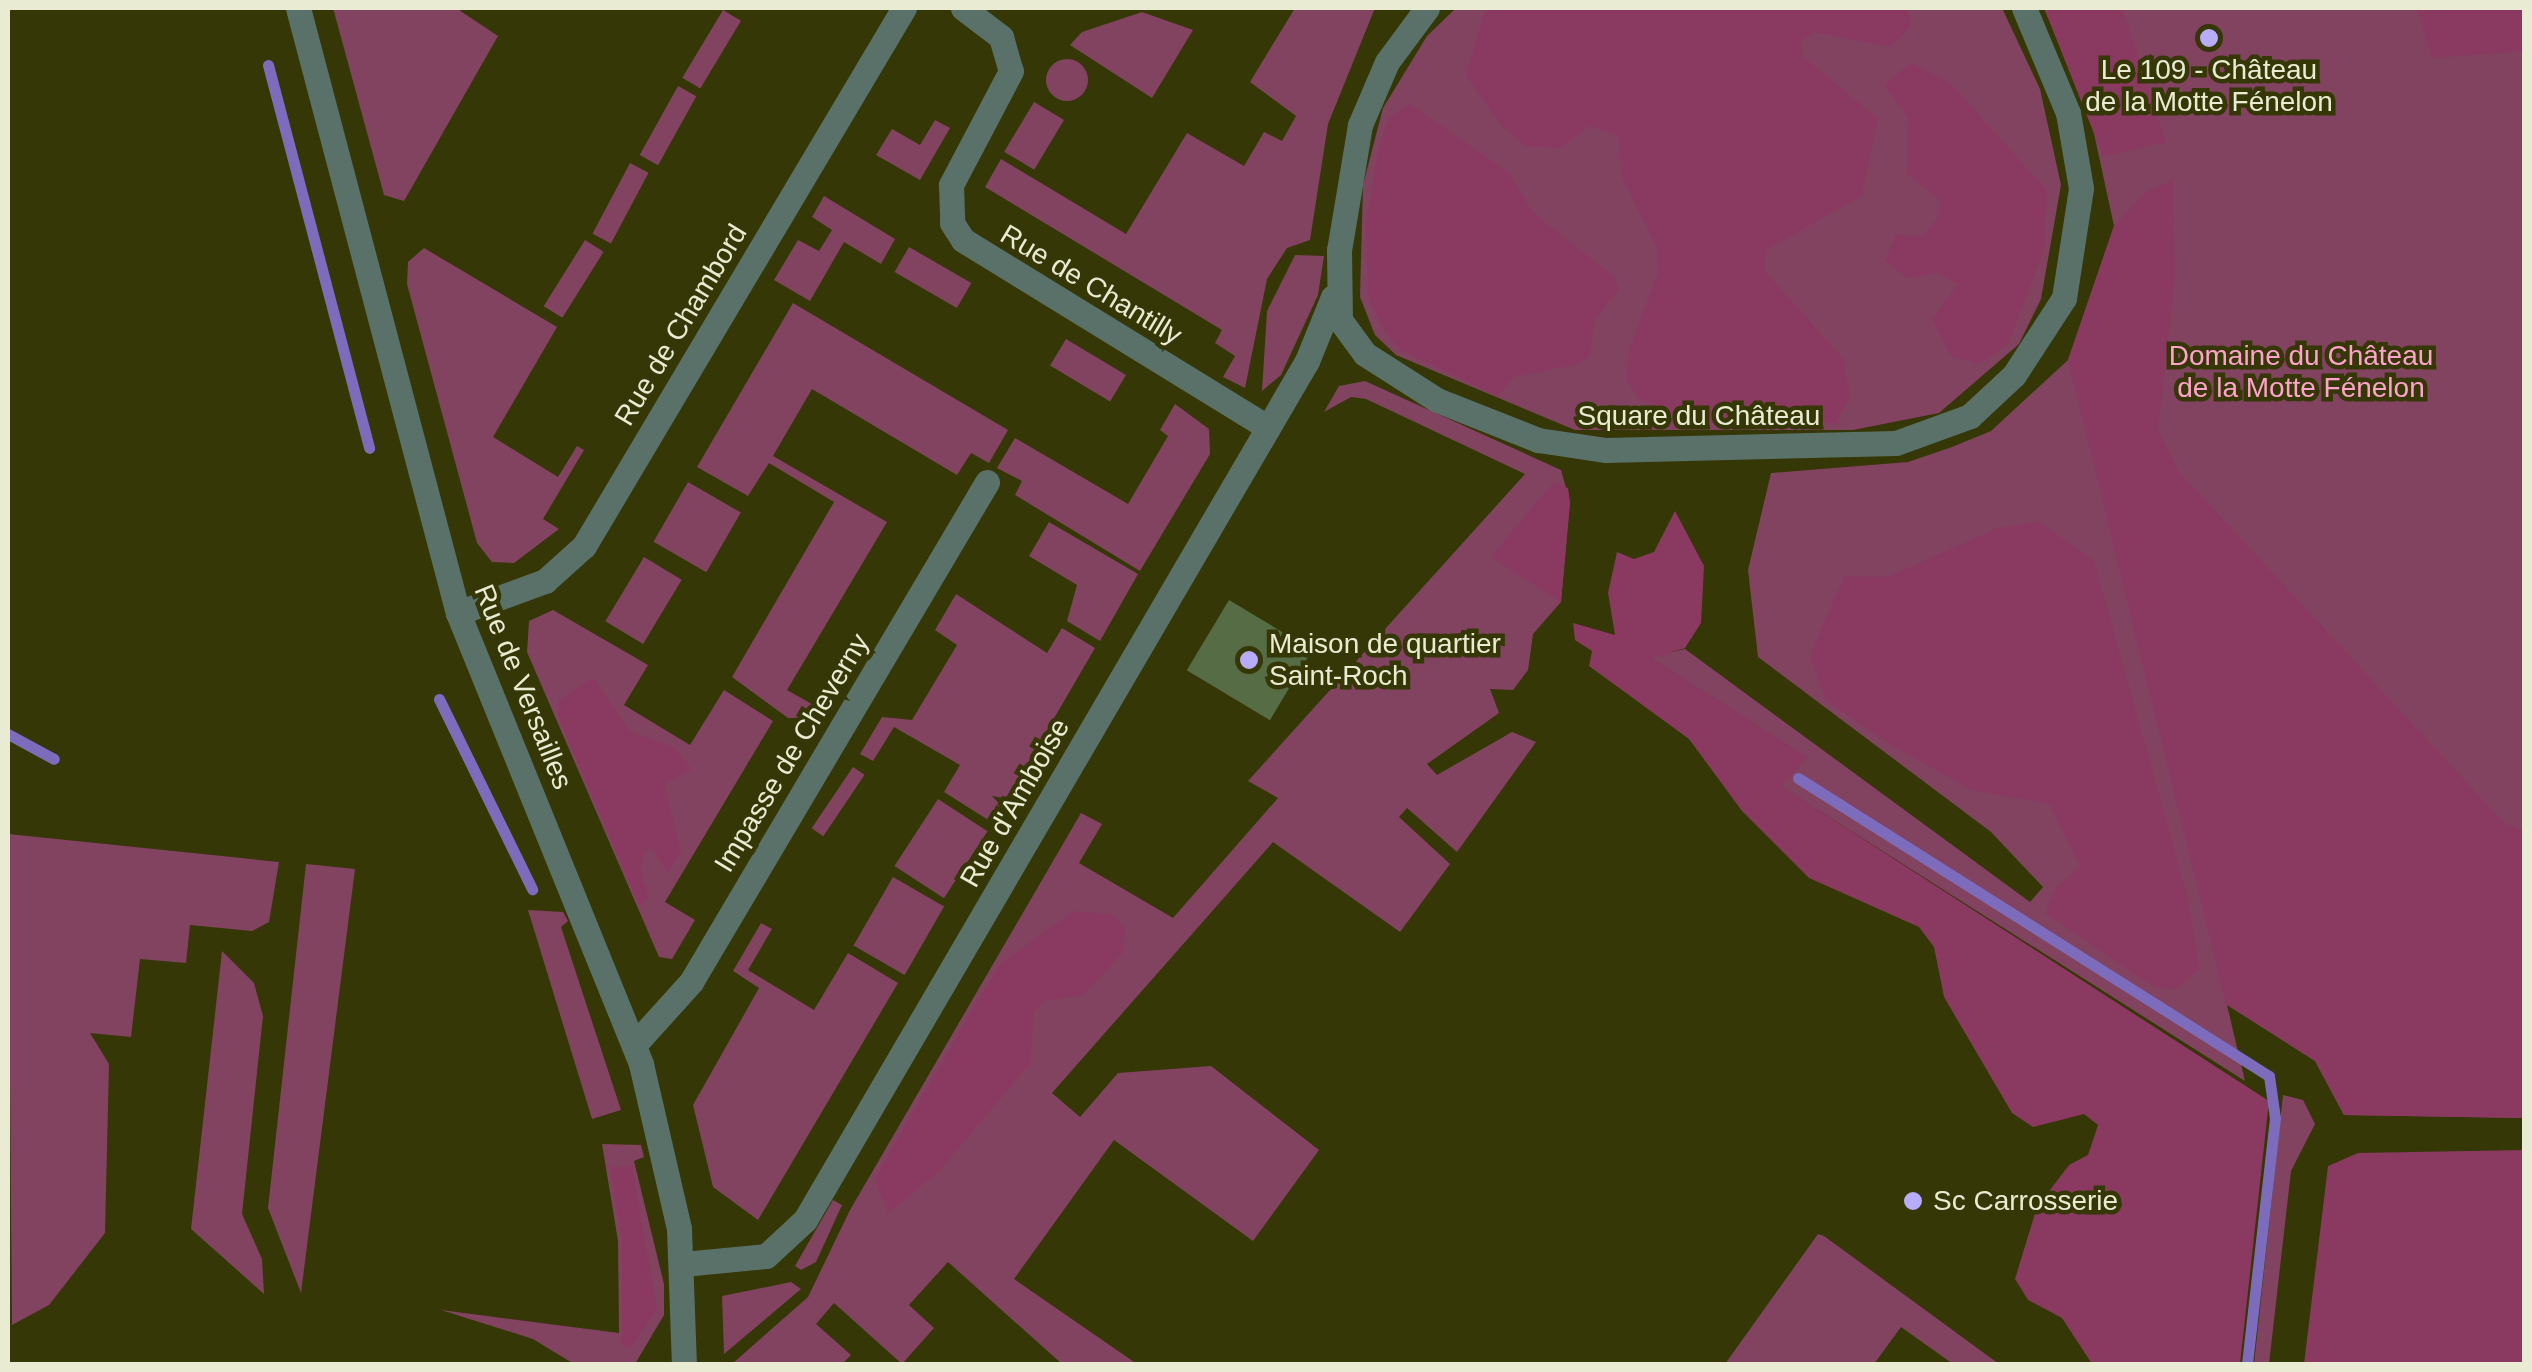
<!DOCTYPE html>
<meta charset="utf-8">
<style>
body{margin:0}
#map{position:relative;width:2532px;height:1372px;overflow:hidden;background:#353706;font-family:Helvetica,sans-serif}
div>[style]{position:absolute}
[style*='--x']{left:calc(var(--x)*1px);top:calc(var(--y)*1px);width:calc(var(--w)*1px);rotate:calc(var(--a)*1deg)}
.green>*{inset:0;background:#814360;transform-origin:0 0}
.round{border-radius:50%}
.forest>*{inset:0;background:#8a3961}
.stream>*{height:11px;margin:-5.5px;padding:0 5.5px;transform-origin:5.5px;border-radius:5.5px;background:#7d6cbc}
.building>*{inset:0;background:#566c44;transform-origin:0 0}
.minor>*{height:25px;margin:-12.5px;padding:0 12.5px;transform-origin:12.5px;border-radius:12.5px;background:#5a7169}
.dots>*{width:28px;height:28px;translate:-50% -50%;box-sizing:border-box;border:5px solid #353706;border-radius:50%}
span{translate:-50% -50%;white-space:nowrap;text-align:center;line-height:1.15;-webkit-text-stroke:9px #353706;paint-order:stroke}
.poi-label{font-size:28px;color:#e9ebd2}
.left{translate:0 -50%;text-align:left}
.street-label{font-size:28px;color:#e9ebd2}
.park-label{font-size:28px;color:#ffa2cc}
.frame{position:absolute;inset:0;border:10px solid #e9ebd2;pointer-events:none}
</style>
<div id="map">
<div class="green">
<i style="clip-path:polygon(333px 8px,456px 8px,498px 36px,404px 201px,384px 195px)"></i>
<i style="clip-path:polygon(1295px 8px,1375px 8px,1328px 124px,1310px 240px,1287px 248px,1267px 279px,1245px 388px,1223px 377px,1235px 356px,1215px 343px,1222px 330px,985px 187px,1001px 159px,1126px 234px,1187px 133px,1244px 166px,1264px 132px,1282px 141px,1296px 116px,1250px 82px)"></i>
<i style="clip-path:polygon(1456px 8px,2002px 8px,2040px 89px,2061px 185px,2041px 299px,2019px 344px,1939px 413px,1853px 430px,1575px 430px,1396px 355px,1375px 335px,1360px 297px,1363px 185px,1383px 108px,1427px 36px)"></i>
<i style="clip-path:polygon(2044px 8px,2524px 8px,2524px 1118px,2344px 1115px,2315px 1061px,2227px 1005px,2245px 1081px,1780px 786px,1806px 757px,1649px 657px,1685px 649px,2030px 902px,2043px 887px,1991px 832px,1758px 657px,1748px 570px,1771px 473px,1908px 462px,1952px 447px,1991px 431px,2068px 360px,2114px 226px,2090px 115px)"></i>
<i style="left:723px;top:10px;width:21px;height:79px;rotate:31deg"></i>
<i style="clip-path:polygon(1142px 12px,1193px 30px,1152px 98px,1070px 45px,1082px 32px)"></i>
<i class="round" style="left:1046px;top:59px;width:42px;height:42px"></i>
<i style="left:678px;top:86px;width:21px;height:79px;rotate:29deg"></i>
<i style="left:1034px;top:102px;width:35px;height:58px;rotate:31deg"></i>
<i style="clip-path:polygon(935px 120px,950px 128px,920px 180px,876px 155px,892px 129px,920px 145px)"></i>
<i style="left:630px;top:163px;width:21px;height:80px;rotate:28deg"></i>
<i style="clip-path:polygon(824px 196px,895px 239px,881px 264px,844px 242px,810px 301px,774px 280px,798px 240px,819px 251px,832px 230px,812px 217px)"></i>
<i style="left:585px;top:240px;width:22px;height:78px;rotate:32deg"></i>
<i style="left:909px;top:247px;width:72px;height:29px;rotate:30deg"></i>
<i style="clip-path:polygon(424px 248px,557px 327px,493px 437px,558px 477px,577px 446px,584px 450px,543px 519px,559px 529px,514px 563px,492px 562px,477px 543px,407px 284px,408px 262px)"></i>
<i style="clip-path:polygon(1295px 255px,1324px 256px,1318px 295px,1281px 375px,1262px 391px,1267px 311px)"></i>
<i style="clip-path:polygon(793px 303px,1008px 430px,989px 463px,971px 453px,957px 475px,812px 389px,773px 456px,887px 522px,787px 690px,817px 707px,811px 718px,788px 718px,732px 677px,834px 502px,769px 463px,748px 496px,697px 467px)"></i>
<i style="left:1066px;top:339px;width:70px;height:31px;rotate:31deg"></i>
<i style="clip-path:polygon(1365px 381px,1561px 470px,1570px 502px,1561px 602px,1533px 634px,1528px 670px,1513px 690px,1490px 689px,1499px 713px,1427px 764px,1437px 775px,1512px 732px,1536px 742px,1457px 852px,1407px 808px,1399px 817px,1450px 864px,1400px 932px,1273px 842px,1052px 1093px,1080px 1117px,1118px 1073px,1211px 1066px,1319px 1150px,1253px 1241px,1114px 1140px,1014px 1279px,1137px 1364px,1062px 1364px,948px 1262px,909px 1305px,934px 1328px,902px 1364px,834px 1303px,816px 1324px,851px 1355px,842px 1364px,732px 1364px,808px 1297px,850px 1210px,1081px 813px,1102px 824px,1079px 863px,1173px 918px,1278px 798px,1248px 781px,1525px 474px,1366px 399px,1351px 397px,1324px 412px,1339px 386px)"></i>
<i style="clip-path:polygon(1175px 404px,1209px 429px,1210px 454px,1140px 571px,1015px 495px,1022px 481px,997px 468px,1015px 438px,1128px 504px,1168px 436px,1160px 430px)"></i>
<i style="left:688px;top:482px;width:61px;height:69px;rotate:30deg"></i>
<i style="clip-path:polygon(1049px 522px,1138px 574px,1100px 641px,1067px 621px,1077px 585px,1029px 556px)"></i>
<i style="left:644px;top:557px;width:44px;height:75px;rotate:31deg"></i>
<i style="clip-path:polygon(956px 594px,1047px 653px,1062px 628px,1095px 648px,993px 823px,944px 792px,960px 765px,894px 727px,873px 761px,860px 754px,882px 717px,912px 720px,957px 645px,935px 630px)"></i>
<i style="clip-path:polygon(553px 610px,648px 665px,624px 705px,690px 745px,724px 690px,773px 721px,665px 902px,695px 920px,672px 959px,659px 957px,527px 652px,529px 621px)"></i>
<i style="left:853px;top:767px;width:14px;height:74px;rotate:34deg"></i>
<i style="left:938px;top:799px;width:59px;height:80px;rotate:33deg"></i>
<i style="clip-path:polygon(8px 834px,279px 862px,269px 922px,252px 931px,190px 925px,186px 963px,140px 959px,131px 1037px,90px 1033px,109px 1064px,105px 1233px,49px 1305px,12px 1325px)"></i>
<i style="clip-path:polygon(306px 864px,355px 869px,301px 1293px,268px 1208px)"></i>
<i style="left:893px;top:877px;width:59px;height:79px;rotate:30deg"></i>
<i style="clip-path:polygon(528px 910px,563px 912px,568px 921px,561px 927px,621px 1110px,592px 1119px)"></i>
<i style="clip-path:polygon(761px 923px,772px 929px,748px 970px,814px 1010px,848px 953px,898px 983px,758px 1220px,713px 1187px,693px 1105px,759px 988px,733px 971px)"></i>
<i style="clip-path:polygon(222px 951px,254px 983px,263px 1016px,242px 1214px,262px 1259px,264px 1294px,191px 1229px)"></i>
<i style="clip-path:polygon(2283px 1095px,2303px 1100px,2315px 1124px,2291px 1171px,2269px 1364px,2254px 1364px)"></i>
<i style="clip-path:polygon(602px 1144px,641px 1145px,644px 1157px,634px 1161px,664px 1284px,664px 1315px,635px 1364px,574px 1364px,533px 1339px,441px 1310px,619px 1333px,618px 1241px)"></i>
<i style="clip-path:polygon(833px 1200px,842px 1205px,816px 1262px,801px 1270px,795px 1266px)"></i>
<i style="clip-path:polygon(1818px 1234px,1824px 1236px,1999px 1364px,1953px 1364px,1901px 1327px,1874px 1364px,1725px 1364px)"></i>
<i style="clip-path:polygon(791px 1282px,801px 1289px,724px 1354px,722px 1296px)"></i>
</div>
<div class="forest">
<i style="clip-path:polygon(1486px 8px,1907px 8px,1911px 25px,1890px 47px,1814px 32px,1801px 41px,1802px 56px,1878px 119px,1861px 196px,1766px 250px,1765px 271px,1843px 359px,1850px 396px,1836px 423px,1686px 422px,1638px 398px,1626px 379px,1629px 351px,1658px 273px,1657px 248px,1622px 177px,1618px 135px,1589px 126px,1559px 148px,1525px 146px,1500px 124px,1466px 75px)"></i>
<i style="clip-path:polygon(2044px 8px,2122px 8px,2166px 142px,2103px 156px)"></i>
<i style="clip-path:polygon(2417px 8px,2524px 8px,2524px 51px,2432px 58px)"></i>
<i style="clip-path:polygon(1911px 63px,1949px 82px,2047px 191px,2045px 247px,2008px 344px,1978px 364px,1950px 355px,1932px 319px,1958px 284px,1937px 273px,1908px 278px,1885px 261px,1896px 235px,1924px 236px,1940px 214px,1940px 200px,1907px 174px,1908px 117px,1884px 85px)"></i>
<i style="clip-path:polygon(1410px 104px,1509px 173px,1533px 213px,1613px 276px,1619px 289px,1595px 319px,1589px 356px,1578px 364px,1514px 377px,1497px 396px,1401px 350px,1385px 332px,1369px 300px,1366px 225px,1379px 145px,1390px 117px)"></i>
<i style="clip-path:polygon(2173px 180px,2175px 277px,2158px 429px,2179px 472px,2505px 824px,2524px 831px,2524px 1118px,2344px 1115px,2315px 1061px,2226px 1004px,2068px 360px,2114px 226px,2146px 192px)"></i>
<i style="clip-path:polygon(1553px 483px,1568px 488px,1570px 502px,1561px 602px,1491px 557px)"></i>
<i style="clip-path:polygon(1675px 511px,1704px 566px,1701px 623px,1685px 648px,1651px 658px,1807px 757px,1781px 786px,2269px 1101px,2240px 1364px,2092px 1364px,2062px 1318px,2028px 1300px,2015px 1279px,2037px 1207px,2069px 1165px,2088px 1155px,2098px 1125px,2084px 1114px,2033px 1127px,2012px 1113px,1944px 997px,1934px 947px,1919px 927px,1809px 878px,1742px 811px,1689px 739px,1589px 666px,1592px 651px,1575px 640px,1573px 623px,1615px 635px,1608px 593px,1617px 552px,1634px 559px,1654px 552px)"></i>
<i style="clip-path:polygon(2039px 522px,2094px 561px,2188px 899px,2199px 969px,2175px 989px,2154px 987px,2045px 913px,2055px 889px,2080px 866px,2049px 804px,1972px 790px,1888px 743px,1826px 700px,1810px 656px,1844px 576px,1888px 577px,1998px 528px)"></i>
<i style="clip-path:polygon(593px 678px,630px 731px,676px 748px,691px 769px,664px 784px,681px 852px,668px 872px,650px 847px,645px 851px,640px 869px,648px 896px,640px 907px,558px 716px,559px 700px)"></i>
<i style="clip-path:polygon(1074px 911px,1113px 915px,1125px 928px,1123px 952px,1083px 995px,1043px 1001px,1034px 1013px,1030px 1063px,940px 1170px,888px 1213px,875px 1178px,974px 1007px,1001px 963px)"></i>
<i style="clip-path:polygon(2524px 1150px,2524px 1364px,2304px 1364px,2328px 1166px,2358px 1153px)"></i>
<i style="clip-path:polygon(632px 1166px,657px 1309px,630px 1349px,622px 1345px,622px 1240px,610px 1167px)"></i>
</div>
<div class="stream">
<i style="--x:268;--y:65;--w:396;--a:75.2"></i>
<i style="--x:439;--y:699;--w:212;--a:63.9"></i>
<i style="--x:8;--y:734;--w:52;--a:28.5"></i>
<i style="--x:1798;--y:778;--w:557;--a:32.32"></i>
<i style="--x:2269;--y:1076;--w:42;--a:81.9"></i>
<i style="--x:2275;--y:1118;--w:248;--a:96.5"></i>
</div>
<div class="building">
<i style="left:1229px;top:600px;width:97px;height:82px;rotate:31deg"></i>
</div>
<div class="minor">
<i style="--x:298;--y:8;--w:626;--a:75.19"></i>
<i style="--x:458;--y:613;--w:487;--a:67.9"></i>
<i style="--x:641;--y:1064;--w:169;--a:77"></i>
<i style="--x:679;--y:1229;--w:135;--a:87.9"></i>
<i style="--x:963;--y:8;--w:48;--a:37.3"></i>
<i style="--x:1001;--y:37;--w:35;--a:74"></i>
<i style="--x:1011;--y:71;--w:129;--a:117.8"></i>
<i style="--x:951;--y:185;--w:38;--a:88"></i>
<i style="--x:952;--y:223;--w:20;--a:57"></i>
<i style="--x:963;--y:240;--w:358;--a:31.6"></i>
<i style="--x:1427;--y:8;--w:67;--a:126.5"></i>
<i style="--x:1387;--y:62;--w:69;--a:113.2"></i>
<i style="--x:1360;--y:125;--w:127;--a:99.5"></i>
<i style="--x:1339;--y:250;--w:70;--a:89.2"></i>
<i style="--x:1340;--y:320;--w:42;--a:53.7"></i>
<i style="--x:1365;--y:354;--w:85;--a:32.6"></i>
<i style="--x:1437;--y:400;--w:109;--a:21.6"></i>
<i style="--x:1538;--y:440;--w:69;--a:8.4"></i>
<i style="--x:1606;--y:450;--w:290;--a:-1.4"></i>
<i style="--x:1896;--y:443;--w:79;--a:-20"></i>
<i style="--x:1970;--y:416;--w:60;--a:-43"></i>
<i style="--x:2014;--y:375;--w:92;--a:-57"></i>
<i style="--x:2064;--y:298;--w:111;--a:-81.2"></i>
<i style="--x:2081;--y:188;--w:76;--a:-99.8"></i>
<i style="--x:2068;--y:113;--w:114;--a:-112.7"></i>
<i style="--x:458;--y:613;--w:93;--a:-20.2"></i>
<i style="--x:545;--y:581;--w:52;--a:-41.9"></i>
<i style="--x:584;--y:546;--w:626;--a:-59.26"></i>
<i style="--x:635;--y:1044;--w:84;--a:-47.9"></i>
<i style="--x:691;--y:982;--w:581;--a:-59.37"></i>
<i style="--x:683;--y:1264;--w:83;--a:-5.5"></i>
<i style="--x:766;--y:1256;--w:53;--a:-42.7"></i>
<i style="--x:805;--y:1220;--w:995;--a:-59.7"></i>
<i style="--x:1307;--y:361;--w:69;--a:-67.9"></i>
</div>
<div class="dots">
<i style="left:2209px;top:38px;background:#b8abf7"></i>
<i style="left:1249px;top:660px;background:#b8abf7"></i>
<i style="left:1913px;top:1201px;background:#b8abf7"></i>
</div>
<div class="poi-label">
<span style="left:2209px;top:86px">Le 109 - Château<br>de la Motte Fénelon</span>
<span class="left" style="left:1269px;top:660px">Maison de quartier<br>Saint-Roch</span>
<span class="left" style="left:1933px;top:1201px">Sc Carrosserie</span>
</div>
<div class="street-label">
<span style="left:1091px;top:285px;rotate:31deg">Rue de Chantilly</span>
<span style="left:681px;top:325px;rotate:-59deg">Rue de Chambord</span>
<span style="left:1699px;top:416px">Square du Château</span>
<span style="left:523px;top:687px;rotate:68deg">Rue de Versailles</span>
<span style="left:792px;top:753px;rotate:-59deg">Impasse de Cheverny</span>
<span style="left:1015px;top:803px;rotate:-60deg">Rue d'Amboise</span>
</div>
<div class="park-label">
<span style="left:2301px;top:372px">Domaine du Château<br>de la Motte Fénelon</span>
</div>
<div class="frame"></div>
</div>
